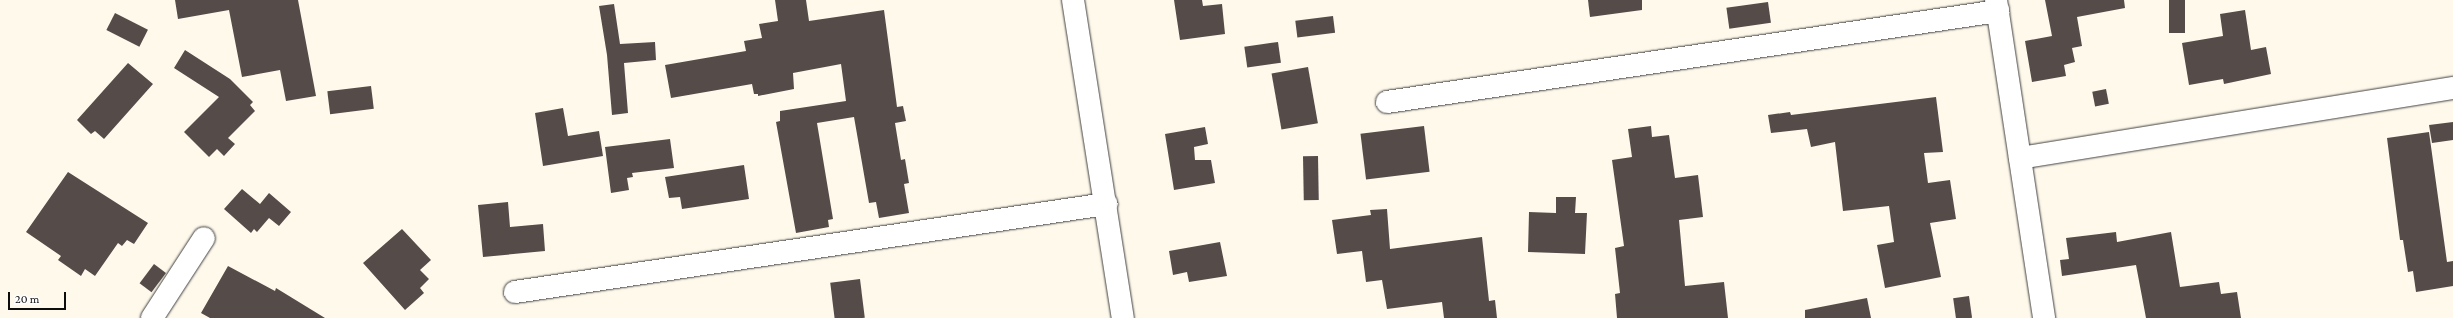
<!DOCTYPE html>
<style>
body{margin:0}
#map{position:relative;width:2453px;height:318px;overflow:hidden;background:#fff9ec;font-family:"Crimson Pro",serif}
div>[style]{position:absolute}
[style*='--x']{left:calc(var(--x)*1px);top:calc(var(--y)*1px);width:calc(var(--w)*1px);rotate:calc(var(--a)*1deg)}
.building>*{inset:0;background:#554c49;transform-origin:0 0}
.roads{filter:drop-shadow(0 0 1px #404040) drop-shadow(0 0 1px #404040)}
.minor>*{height:22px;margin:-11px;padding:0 11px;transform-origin:11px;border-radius:11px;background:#fff}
span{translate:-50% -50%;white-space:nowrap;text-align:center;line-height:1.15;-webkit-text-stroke:4px #fff;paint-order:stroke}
.scale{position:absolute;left:8px;top:292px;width:58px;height:18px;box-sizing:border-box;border:2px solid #0d0d0d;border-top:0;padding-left:5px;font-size:12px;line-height:14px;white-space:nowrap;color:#0d0d0d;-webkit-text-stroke:3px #fff;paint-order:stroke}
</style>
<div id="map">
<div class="building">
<i style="clip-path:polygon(175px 0,298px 0,316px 96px,286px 101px,280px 70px,242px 77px,229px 10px,178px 19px)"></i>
<i style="clip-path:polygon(775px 0,806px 0,809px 21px,884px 10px,897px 107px,903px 106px,906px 121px,895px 123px,901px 160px,905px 159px,909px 183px,904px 184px,909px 213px,879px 218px,876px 202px,869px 203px,854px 117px,817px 123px,833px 219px,828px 220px,829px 227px,796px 233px,776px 122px,780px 121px,780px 111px,846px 101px,841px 64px,793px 73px,794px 89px,758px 96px,758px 94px,754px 94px,752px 84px,671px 98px,665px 65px,746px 51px,744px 41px,762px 38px,759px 24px,778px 21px)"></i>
<i style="clip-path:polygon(1174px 0,1202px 0,1203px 6px,1222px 4px,1225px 34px,1180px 40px)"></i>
<i style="clip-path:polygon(1588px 0,1642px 0,1642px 10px,1590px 17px)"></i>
<i style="clip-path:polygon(2045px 0,2124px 0,2125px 8px,2077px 17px,2082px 46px,2072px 48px,2075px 62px,2064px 65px,2066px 76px,2032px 82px,2025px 41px,2052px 36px)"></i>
<i style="left:2169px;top:0;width:16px;height:33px"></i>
<i style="left:1768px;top:2px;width:21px;height:42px;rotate:82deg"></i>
<i style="clip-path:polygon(614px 4px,620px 44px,655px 42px,656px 60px,624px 63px,628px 113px,612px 115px,607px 55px,599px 6px)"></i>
<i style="clip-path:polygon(2245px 10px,2251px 50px,2266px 47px,2271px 74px,2224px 84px,2223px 79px,2189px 85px,2182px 43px,2223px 36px,2220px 14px)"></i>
<i style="left:115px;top:13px;width:37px;height:19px;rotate:27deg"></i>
<i style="left:1333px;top:16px;width:17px;height:38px;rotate:83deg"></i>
<i style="left:1278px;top:42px;width:21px;height:34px;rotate:82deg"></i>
<i style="clip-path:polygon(185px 50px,230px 79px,253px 102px,250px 105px,255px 111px,228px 138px,235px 144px,224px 156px,217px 149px,209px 157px,184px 132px,219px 97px,174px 68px)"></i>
<i style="clip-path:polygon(128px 63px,153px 84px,104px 139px,95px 131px,91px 134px,77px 120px)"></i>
<i style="left:1308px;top:67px;width:57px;height:37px;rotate:80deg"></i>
<i style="left:371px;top:86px;width:23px;height:44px;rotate:83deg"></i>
<i style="left:2106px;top:89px;width:15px;height:14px;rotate:79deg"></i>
<i style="clip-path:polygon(1936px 97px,1943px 152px,1924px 153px,1928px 183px,1950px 180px,1956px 219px,1930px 223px,1941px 277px,1885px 288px,1877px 245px,1894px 242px,1889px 206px,1843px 211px,1835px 142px,1811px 147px,1807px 129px,1771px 133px,1768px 115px,1790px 112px,1791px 115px)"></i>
<i style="clip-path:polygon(563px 108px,568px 136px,599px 131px,603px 156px,543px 166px,535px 113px)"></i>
<i style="clip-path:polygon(2453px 122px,2453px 140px,2432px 143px,2429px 125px)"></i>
<i style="left:1424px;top:126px;width:46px;height:64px;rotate:83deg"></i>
<i style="clip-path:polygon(1651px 126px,1652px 137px,1669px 135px,1675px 178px,1698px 175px,1703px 217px,1679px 220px,1685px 286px,1724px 282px,1728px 318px,1617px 318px,1615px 294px,1620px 293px,1615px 248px,1624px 246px,1612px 160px,1632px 157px,1628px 129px)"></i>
<i style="clip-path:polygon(1205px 127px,1208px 144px,1194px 147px,1195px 160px,1211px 160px,1215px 183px,1174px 190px,1165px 134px)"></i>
<i style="clip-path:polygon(2429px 132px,2447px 262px,2453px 261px,2453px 286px,2416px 292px,2413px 271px,2408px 272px,2403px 240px,2400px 240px,2387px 138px)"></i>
<i style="clip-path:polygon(670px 139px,674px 168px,632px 173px,633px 177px,627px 178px,629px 190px,611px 193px,605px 147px)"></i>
<i style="left:1318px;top:156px;width:44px;height:15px;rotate:89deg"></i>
<i style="clip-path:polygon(744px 165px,749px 199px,682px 209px,680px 197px,669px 198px,665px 177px)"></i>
<i style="clip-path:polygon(68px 172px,148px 223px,134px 244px,127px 240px,122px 246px,118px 243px,95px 276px,85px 269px,81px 276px,58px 260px,61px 256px,26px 232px)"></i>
<i style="clip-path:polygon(242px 189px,260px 204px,269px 193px,291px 212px,279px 226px,269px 218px,257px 232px,254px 229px,251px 233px,224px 209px)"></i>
<i style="clip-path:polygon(1556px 197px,1576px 197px,1575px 213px,1587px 213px,1585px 254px,1528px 252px,1529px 212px,1556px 213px)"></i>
<i style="clip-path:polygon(508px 202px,510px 227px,543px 224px,545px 251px,483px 257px,478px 205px)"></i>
<i style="clip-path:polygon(1387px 209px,1390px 249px,1482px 237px,1489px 301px,1495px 300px,1497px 318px,1444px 318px,1442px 302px,1387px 309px,1382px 280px,1366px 282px,1362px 251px,1337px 254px,1332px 220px,1371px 215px,1370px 210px)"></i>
<i style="clip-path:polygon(402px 229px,431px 260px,420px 270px,429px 279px,420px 288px,424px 293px,405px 310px,363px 263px)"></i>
<i style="clip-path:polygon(2116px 232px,2117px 242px,2171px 232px,2180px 287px,2219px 282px,2221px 294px,2237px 292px,2241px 318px,2146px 318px,2136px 265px,2062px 276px,2060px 260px,2069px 259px,2066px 238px)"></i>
<i style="clip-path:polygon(1220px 242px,1227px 276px,1189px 282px,1187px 272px,1173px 275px,1169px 251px)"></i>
<i style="left:154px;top:264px;width:15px;height:24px;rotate:37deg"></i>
<i style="clip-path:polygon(228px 266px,275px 291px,276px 288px,325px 318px,210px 318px,201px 313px)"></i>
<i style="left:860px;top:279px;width:39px;height:30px;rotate:83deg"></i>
<i style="left:1969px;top:296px;width:22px;height:16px;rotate:82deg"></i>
<i style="clip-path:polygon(1867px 298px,1871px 318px,1805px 318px,1805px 310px)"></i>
</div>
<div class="roads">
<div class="minor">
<i style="--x:1073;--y:0;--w:322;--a:81.1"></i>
<i style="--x:1996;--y:0;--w:322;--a:81.4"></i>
<i style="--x:1387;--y:102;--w:618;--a:-8.47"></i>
<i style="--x:2020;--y:158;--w:439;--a:-9.2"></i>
<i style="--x:515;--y:292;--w:598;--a:-8.47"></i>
<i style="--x:152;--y:318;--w:95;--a:-57"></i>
</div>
</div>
<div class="scale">20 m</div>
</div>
